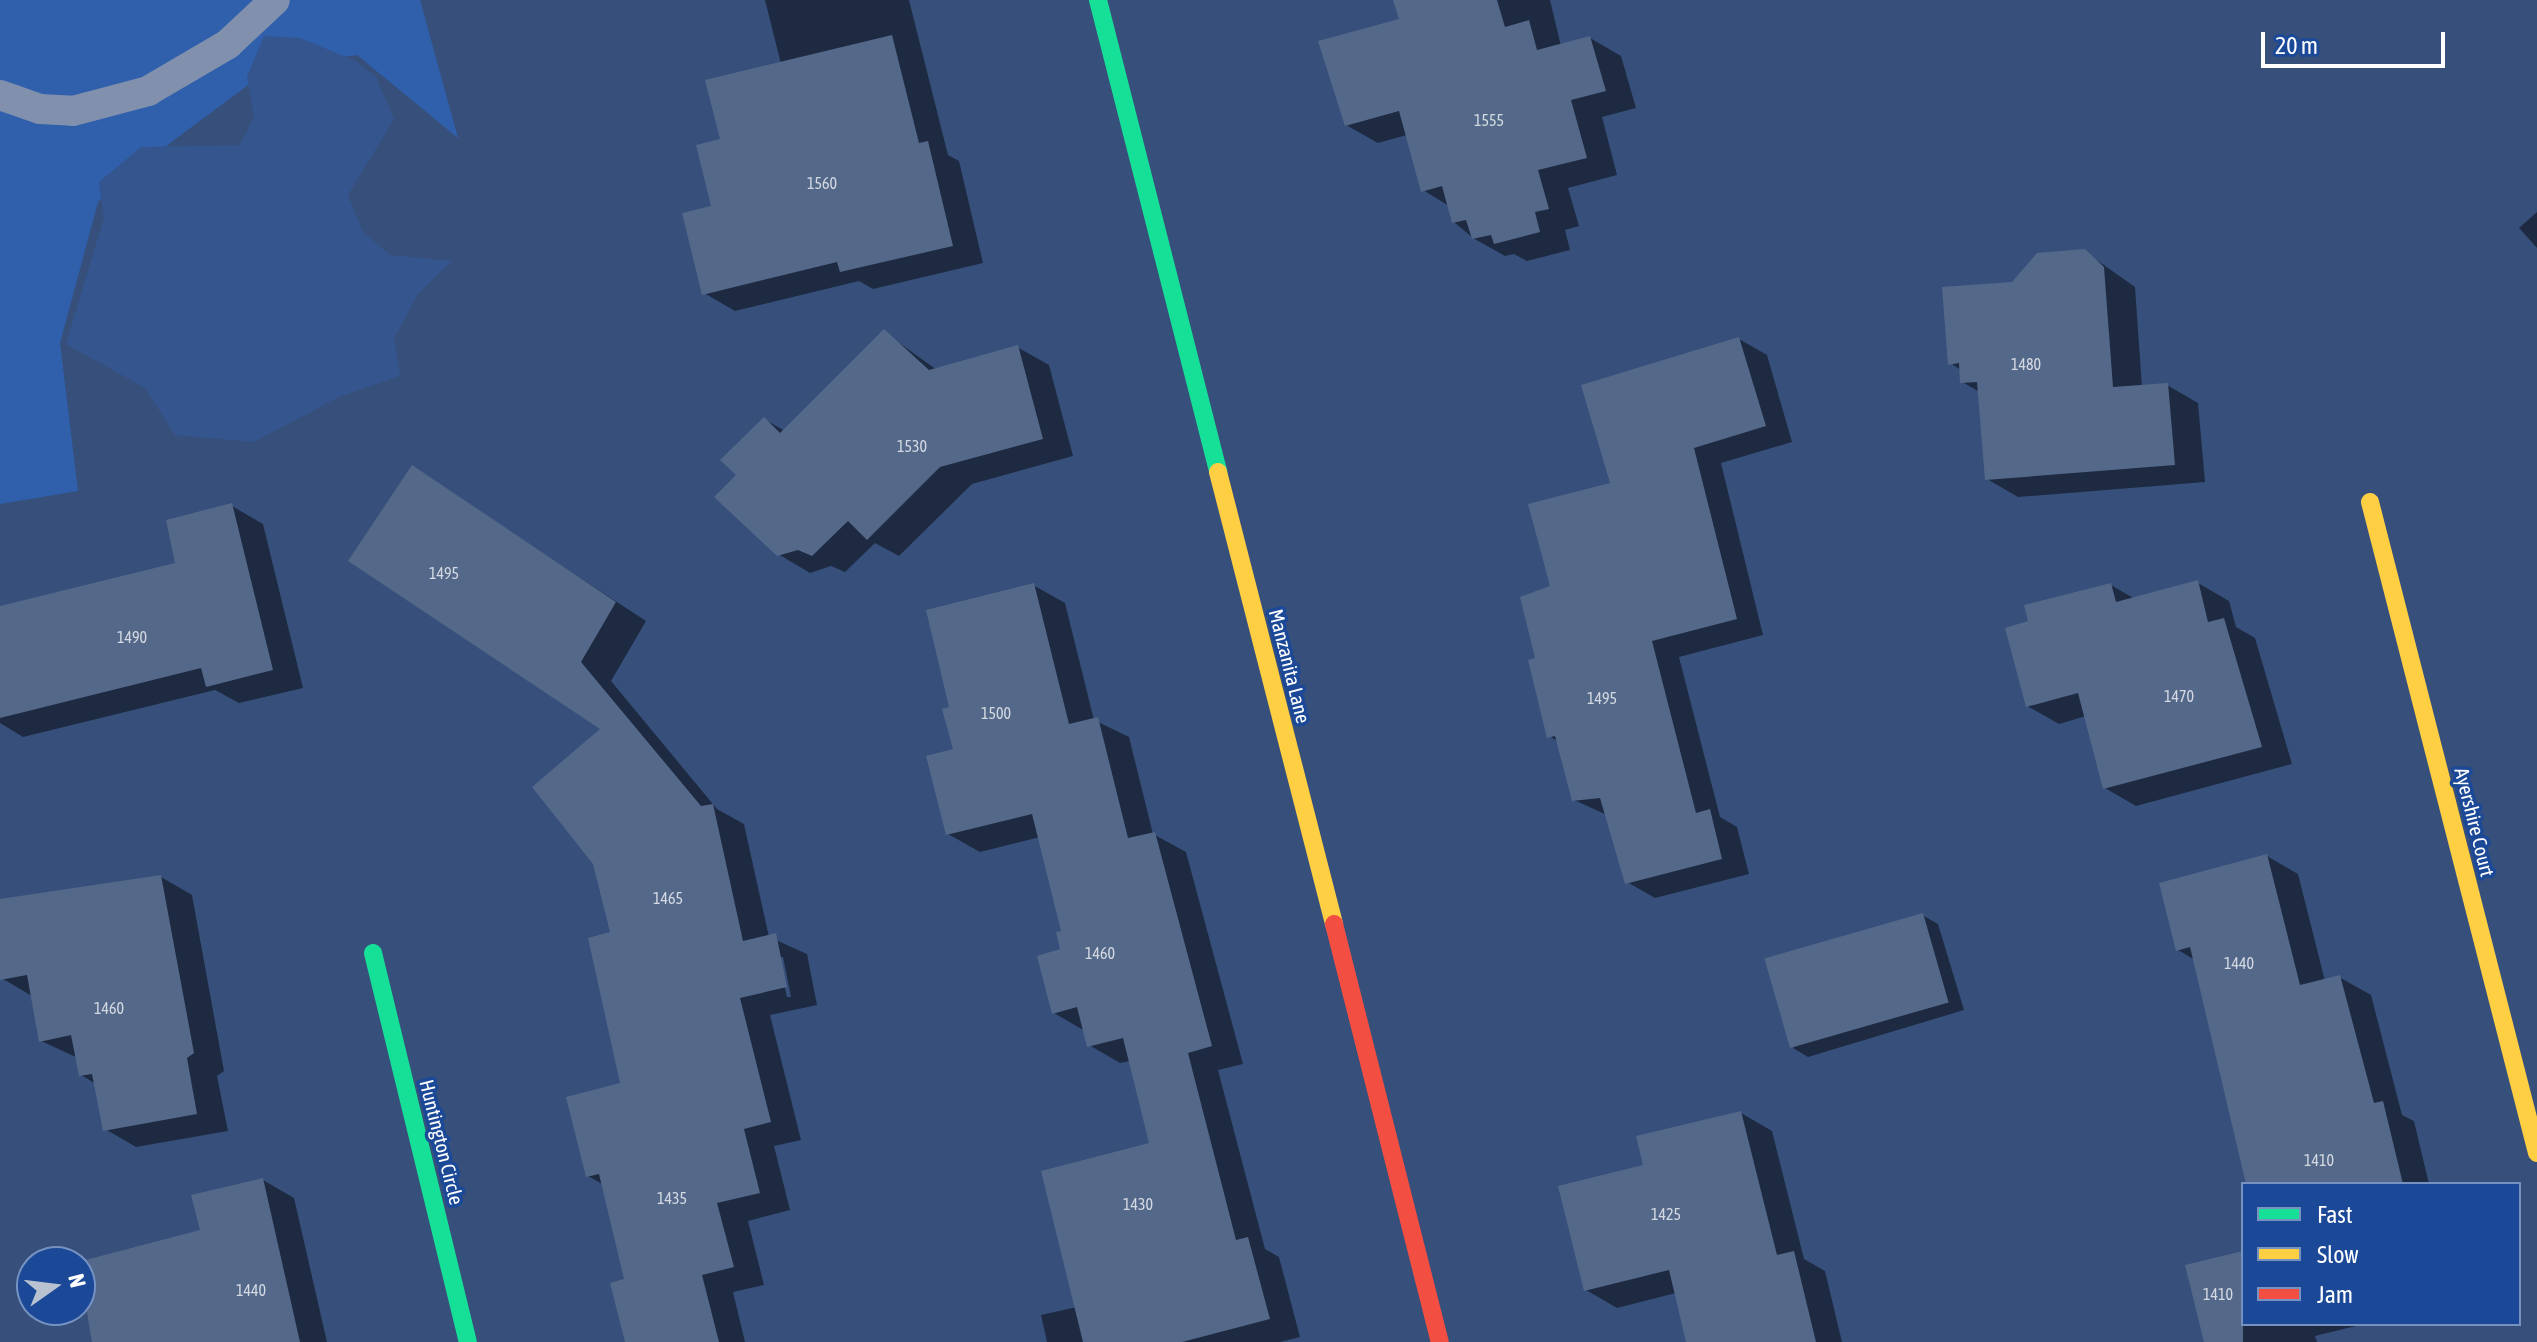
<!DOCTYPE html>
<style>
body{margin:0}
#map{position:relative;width:2537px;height:1342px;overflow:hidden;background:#37507b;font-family:"Asap Condensed",sans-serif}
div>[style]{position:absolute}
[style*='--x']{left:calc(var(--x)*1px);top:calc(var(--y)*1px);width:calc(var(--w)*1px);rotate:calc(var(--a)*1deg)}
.green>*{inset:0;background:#3060ac}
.water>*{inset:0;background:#34558d}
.shadow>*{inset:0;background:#0007}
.building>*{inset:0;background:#54688a;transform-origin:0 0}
.lane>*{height:30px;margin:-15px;padding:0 15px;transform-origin:15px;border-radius:15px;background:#8191ad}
.fast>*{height:18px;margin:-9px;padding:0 9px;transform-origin:9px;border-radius:9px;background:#16e098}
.slow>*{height:18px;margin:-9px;padding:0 9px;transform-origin:9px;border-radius:9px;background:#ffcf43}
.jam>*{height:18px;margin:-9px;padding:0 9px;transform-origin:9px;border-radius:9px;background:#f24e42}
span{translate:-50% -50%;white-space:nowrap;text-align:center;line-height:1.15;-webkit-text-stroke:7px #1b4997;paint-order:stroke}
.number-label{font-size:16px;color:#d4d9e2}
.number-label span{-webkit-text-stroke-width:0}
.street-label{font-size:20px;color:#fff}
.legend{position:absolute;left:2241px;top:1182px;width:280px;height:144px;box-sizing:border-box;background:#1b4997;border:2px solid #7692c1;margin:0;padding:10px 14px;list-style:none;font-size:24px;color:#fff}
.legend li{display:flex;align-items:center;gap:16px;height:40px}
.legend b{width:40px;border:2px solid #7692c1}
.north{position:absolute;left:16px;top:1246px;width:80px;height:80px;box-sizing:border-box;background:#1b4997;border:2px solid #7692c1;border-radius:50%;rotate:76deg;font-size:22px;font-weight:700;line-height:32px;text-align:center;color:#fff}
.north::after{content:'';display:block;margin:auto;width:28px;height:36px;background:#b9c2d1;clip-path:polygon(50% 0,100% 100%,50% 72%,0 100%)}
.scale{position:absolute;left:2261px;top:32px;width:184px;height:36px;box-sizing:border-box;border:4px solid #fff;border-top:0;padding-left:10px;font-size:24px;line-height:28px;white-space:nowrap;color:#fff;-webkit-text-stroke:6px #1b4997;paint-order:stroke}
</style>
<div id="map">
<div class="green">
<i style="clip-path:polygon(0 0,420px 0,458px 138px,357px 55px,274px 66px,174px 140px,98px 202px,60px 343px,78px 491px,0 504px)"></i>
</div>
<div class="water">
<i style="clip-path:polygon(264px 36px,300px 38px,356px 61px,376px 77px,394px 119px,348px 195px,363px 232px,390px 255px,452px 261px,418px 294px,394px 338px,400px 376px,339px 397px,254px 442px,175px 435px,145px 388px,66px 344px,104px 218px,99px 182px,141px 147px,240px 145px,254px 117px,247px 77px)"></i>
</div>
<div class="shadow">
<i style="clip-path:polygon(765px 0,909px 0,948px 155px,959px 161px,983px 263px,873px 289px,859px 281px,735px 311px,704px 293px,723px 141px,781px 64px)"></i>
<i style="clip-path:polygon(1396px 0,1550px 0,1561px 46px,1590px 38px,1621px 56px,1636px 108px,1602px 117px,1617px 175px,1568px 188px,1579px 226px,1565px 230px,1570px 250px,1527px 261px,1514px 254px,1505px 256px,1473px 238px,1454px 222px,1449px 206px,1423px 190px,1407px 135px,1378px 143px,1346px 125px,1401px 21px)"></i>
<i style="clip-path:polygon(2537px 212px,2537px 248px,2519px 228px)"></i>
<i style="clip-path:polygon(2084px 251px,2135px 287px,2142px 387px,2167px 385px,2198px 403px,2205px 482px,2018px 497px,1987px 479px,1980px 392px,1962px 382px,1961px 370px,1950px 363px,2013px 284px)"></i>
<i style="clip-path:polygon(884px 332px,937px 370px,1017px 347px,1049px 365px,1073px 456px,972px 484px,899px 556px,875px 543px,845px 572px,831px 566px,810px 573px,778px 554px,739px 475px,764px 419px,785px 431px)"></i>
<i style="clip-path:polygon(1739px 339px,1767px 355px,1792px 442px,1721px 463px,1763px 635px,1679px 657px,1720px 817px,1737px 827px,1749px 874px,1655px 898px,1627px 882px,1607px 815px,1574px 800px,1559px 742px,1549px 736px,1537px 660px,1552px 587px,1613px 485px)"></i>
<i style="clip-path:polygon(evenodd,412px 468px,646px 621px,611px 681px,717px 809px,744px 824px,769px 937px,807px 954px,817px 1005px,770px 1015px,801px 1140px,774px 1146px,790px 1210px,748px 1221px,764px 1285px,733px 1292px,745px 1342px,627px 1342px,626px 1280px,604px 1185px,588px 1176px,622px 1085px,604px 729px,412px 468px,778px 957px,783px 957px,791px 997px,787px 997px,778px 957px)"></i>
<i style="clip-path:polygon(232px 506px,263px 524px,303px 688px,239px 703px,215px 690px,23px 737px,0 723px,0 608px,177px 564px)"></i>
<i style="clip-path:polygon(2198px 583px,2229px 601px,2236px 627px,2255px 638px,2292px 764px,2136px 806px,2105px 788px,2086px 716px,2059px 724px,2027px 706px,2030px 623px,2111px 585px,2135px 599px)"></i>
<i style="clip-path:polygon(1033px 585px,1065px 603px,1094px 720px,1129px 737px,1153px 834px,1186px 852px,1243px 1064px,1218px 1070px,1265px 1249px,1279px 1257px,1300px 1337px,1280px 1342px,1047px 1342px,1041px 1315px,1077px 1307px,1151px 1145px,1130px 1061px,1120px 1063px,1089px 1045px,1085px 1031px,1054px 1013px,1064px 932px,1040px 837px,980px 852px,948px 834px,955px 751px,952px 708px)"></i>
<i style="clip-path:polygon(2267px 856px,2298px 874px,2325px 981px,2339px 977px,2371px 995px,2402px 1115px,2414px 1121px,2429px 1184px,2249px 1184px,2195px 960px,2178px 950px)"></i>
<i style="clip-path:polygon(161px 877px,192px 895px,224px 1071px,217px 1076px,228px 1131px,136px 1147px,105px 1129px,96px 1084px,81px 1075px,78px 1058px,41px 1041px,32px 996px,3px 979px,0 902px)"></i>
<i style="clip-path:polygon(1922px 915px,1938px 924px,1964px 1010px,1808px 1057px,1793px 1048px)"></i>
<i style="clip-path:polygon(1741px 1113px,1772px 1131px,1804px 1259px,1825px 1271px,1842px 1342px,1688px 1342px,1676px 1293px,1617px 1308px,1586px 1290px)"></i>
<i style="clip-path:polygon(263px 1180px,294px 1198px,327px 1342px,94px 1342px,80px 1286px,80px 1264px,203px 1232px)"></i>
<i style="clip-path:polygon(2243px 1253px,2243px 1324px,2364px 1324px,2315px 1336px,2317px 1342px,2206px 1342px)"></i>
</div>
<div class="building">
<i style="clip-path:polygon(1393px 0,1497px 0,1505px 27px,1529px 20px,1537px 50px,1590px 36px,1606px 91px,1571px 100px,1587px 158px,1538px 170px,1549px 209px,1535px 212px,1540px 232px,1494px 244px,1491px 235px,1472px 239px,1466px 220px,1452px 223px,1442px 186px,1421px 192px,1399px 111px,1345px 126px,1318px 41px,1399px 19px)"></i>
<i style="clip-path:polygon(892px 35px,919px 143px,928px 141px,953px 246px,840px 272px,837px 262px,702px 295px,682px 213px,711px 206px,696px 145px,720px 139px,705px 80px)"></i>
<i style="clip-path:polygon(2085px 249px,2104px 267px,2113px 387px,2168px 383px,2175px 465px,1985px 480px,1977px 382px,1960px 383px,1959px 363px,1948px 365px,1942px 287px,2012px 282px,2037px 253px)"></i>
<i style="clip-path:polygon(884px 329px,929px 370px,1018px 345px,1043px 439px,940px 467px,867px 540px,848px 521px,812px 556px,798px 550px,777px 556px,714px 497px,736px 475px,720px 460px,764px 417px,780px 433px)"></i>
<i style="clip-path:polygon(1739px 337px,1766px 426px,1694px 448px,1737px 619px,1652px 641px,1696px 813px,1710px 809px,1722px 859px,1625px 884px,1600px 798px,1572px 801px,1555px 736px,1547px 738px,1528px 660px,1535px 658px,1520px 597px,1550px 586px,1528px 504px,1610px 483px,1581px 385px)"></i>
<i style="clip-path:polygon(412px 465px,616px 602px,581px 662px,701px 806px,713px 804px,743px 941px,776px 933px,787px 987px,740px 998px,771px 1122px,744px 1129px,760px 1193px,717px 1203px,734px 1267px,702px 1275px,719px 1342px,625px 1342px,610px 1283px,624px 1279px,599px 1174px,586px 1177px,566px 1097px,620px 1083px,588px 938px,610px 932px,593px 864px,532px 787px,600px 729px,348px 561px)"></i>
<i style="clip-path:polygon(232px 503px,273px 670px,206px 687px,201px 668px,0 718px,0 606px,175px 563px,166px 520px)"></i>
<i style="clip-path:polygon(2198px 580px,2208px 622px,2224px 618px,2262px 747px,2103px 789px,2078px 693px,2026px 707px,2005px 628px,2028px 621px,2024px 605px,2111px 583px,2116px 602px)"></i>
<i style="clip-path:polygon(1034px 583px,1069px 724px,1098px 717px,1128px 838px,1155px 832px,1212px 1046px,1188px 1053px,1236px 1240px,1248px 1237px,1270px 1319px,1182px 1342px,1083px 1342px,1041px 1171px,1149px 1143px,1123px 1038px,1087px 1047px,1077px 1007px,1052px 1014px,1037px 956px,1060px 949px,1056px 932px,1061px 931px,1032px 814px,946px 835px,926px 756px,953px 749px,942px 709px,949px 707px,926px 610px)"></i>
<i style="clip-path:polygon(2267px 854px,2300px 985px,2340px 975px,2374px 1103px,2383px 1101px,2403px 1184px,2246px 1184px,2190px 947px,2176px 951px,2159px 883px)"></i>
<i style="clip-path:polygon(161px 875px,194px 1053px,187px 1058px,197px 1114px,103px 1131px,92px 1074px,79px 1076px,71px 1035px,39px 1042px,27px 975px,0 980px,0 899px)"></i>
<i style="left:1923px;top:913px;width:93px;height:165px;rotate:74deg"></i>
<i style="clip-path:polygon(1741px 1111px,1777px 1255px,1794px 1251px,1816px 1342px,1686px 1342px,1669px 1270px,1584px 1291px,1558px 1186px,1643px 1165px,1636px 1136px)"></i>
<i style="clip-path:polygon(263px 1178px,300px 1342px,92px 1342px,78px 1262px,200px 1230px,191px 1195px)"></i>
<i style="clip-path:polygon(2243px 1251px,2243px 1342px,2204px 1342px,2185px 1265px)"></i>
</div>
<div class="lane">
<i style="--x:0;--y:95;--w:42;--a:19.3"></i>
<i style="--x:40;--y:109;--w:33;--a:3"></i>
<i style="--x:73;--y:111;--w:78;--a:-14.9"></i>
<i style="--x:148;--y:91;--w:93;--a:-30.4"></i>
<i style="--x:228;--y:44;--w:64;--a:-43.1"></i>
</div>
<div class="fast">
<i style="--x:1098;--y:0;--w:487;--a:75.7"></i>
<i style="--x:373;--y:953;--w:400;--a:76.3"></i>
</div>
<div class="slow">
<i style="--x:1218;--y:472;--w:467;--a:75.6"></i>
<i style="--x:2370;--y:502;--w:672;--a:75.61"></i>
</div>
<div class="jam">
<i style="--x:1334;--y:924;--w:431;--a:75.8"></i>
</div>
<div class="number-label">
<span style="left:1489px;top:120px">1555</span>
<span style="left:822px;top:183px">1560</span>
<span style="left:2026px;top:364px">1480</span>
<span style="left:912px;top:446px">1530</span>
<span style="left:444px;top:573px">1495</span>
<span style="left:132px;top:637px">1490</span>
<span style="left:2179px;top:696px">1470</span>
<span style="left:1602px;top:698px">1495</span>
<span style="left:996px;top:713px">1500</span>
<span style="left:668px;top:898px">1465</span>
<span style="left:1100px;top:953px">1460</span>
<span style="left:2239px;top:963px">1440</span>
<span style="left:109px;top:1008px">1460</span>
<span style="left:2319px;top:1160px">1410</span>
<span style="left:672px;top:1198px">1435</span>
<span style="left:1138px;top:1204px">1430</span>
<span style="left:1666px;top:1214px">1425</span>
<span style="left:251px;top:1290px">1440</span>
<span style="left:2218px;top:1294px">1410</span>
</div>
<div class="street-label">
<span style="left:1290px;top:666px;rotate:76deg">Manzanita Lane</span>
<span style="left:2475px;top:822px;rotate:76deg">Ayershire Court</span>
<span style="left:442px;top:1142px;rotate:76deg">Huntington Circle</span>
</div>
<ul class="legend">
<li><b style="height:10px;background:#16e098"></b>Fast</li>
<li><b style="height:10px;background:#ffcf43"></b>Slow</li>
<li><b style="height:10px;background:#f24e42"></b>Jam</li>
</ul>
<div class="north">N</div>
<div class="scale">20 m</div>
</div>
